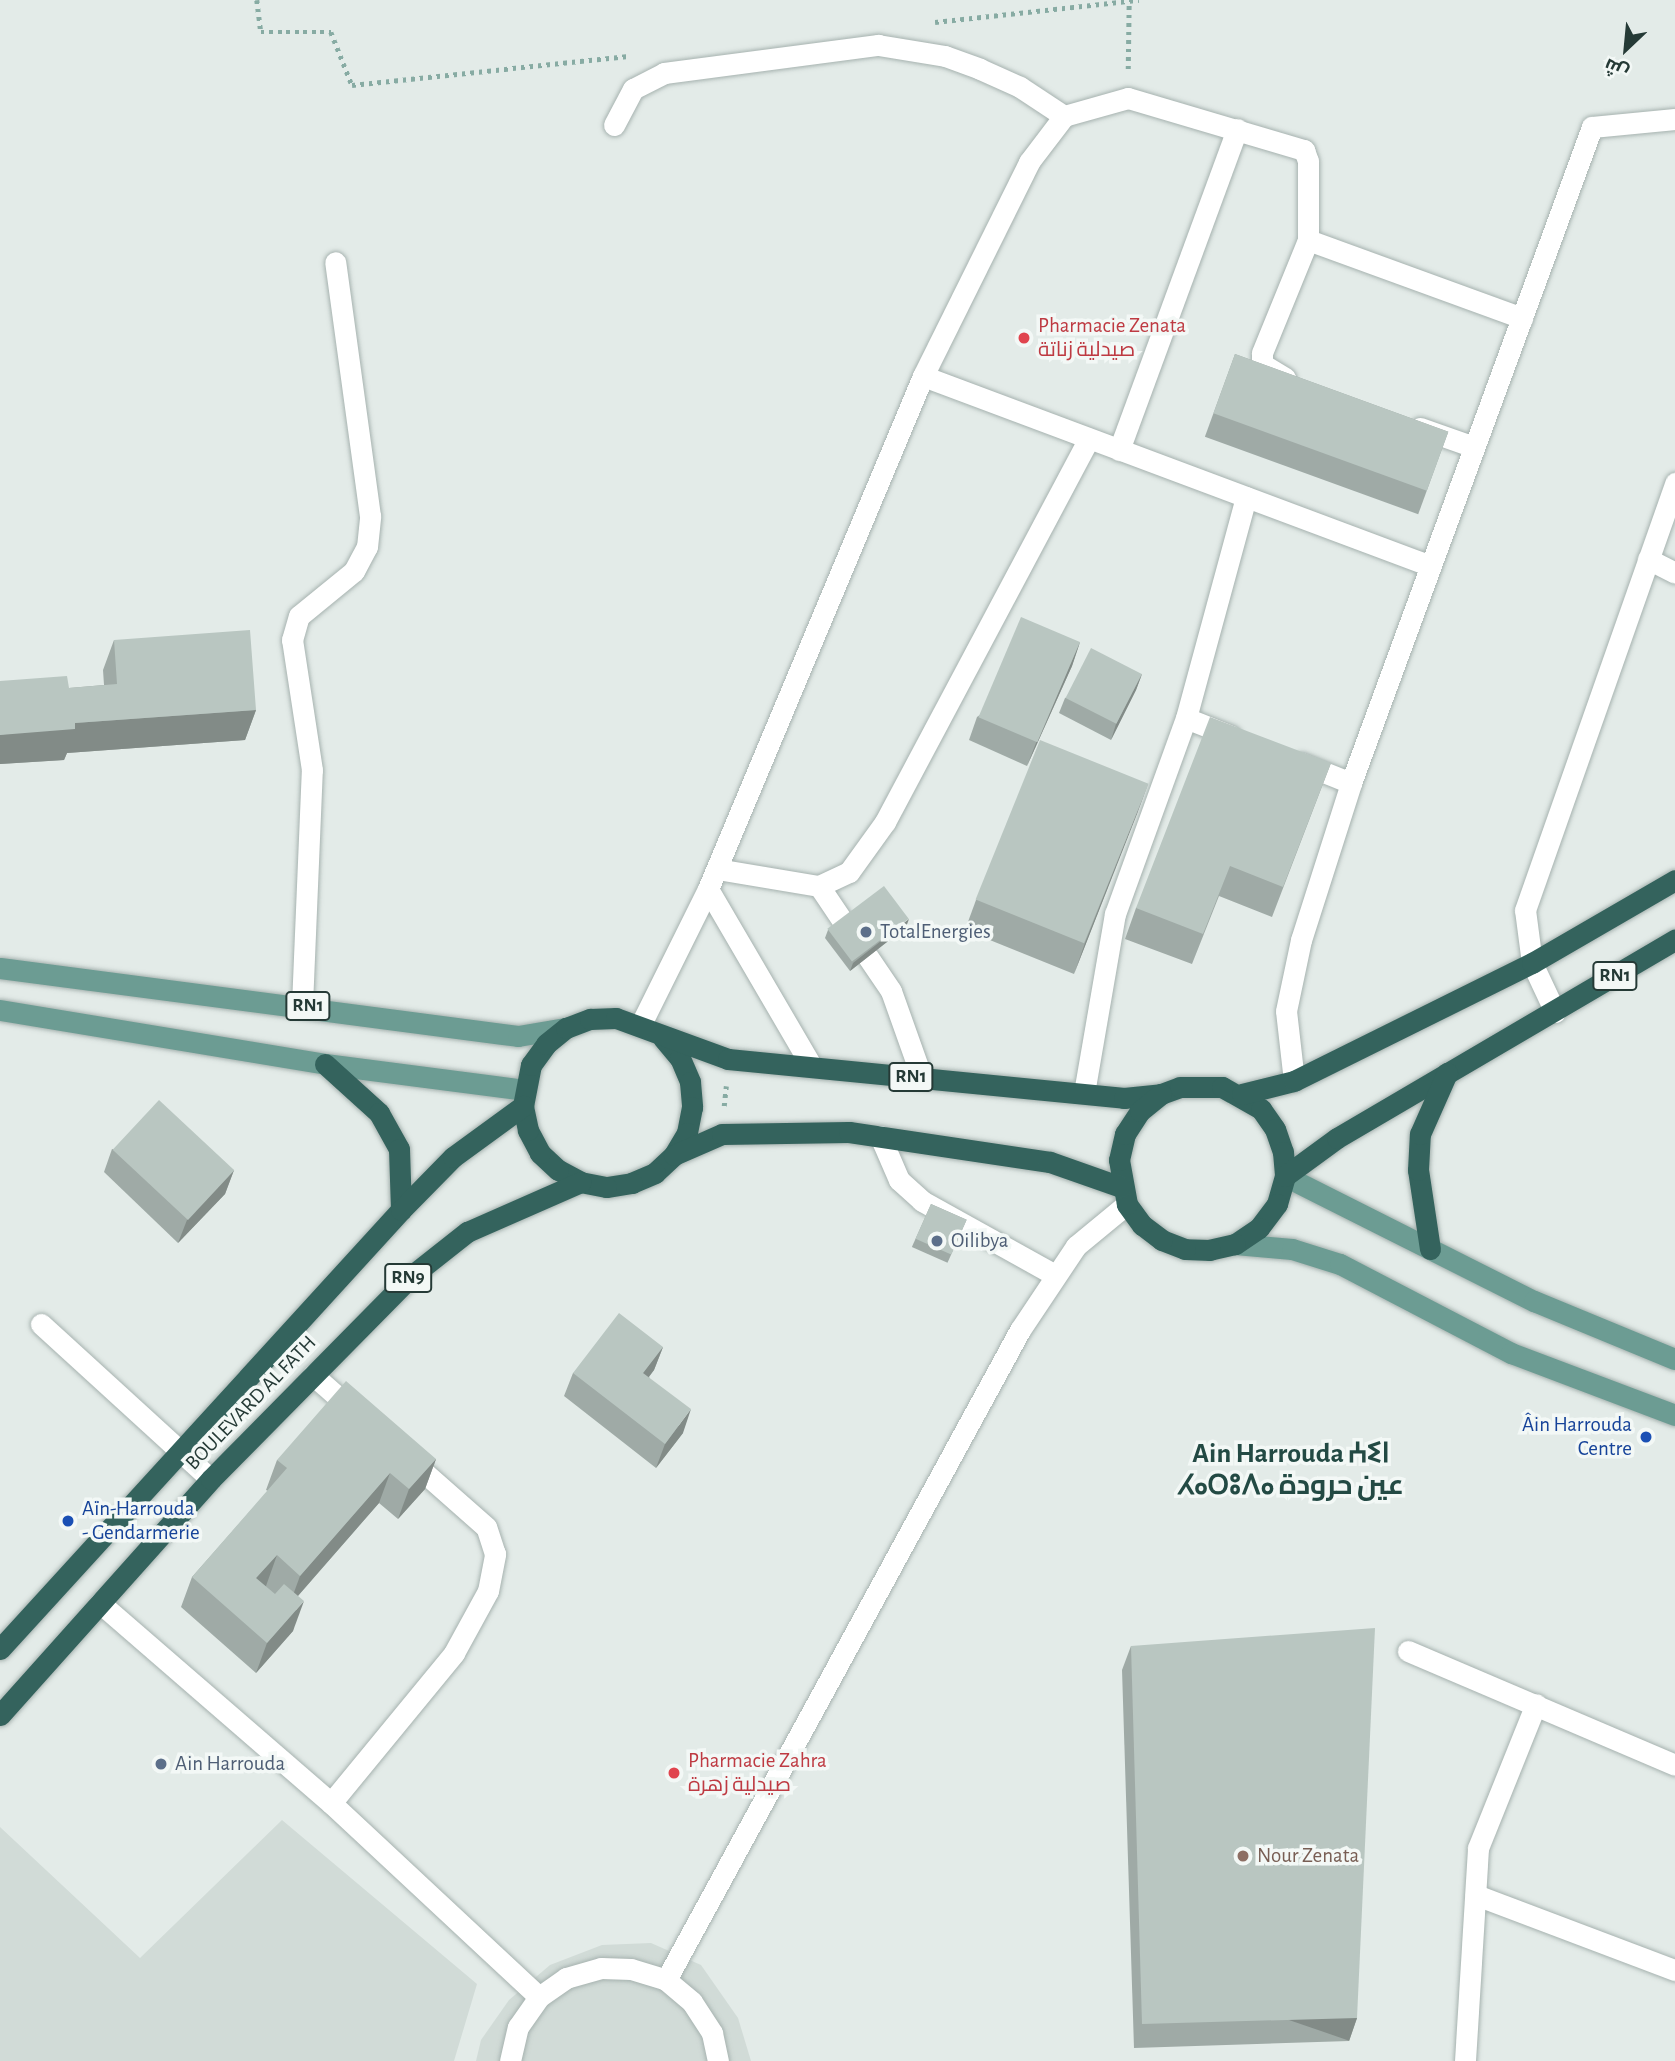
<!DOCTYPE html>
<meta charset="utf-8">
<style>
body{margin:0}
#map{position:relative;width:1675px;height:2061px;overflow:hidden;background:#e3ebe8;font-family:"Alegreya Sans",Cairo,"Noto Sans Tifinagh",sans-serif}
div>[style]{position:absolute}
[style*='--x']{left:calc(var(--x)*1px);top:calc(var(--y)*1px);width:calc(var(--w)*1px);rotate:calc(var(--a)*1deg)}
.built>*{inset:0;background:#d1dbd7}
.path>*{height:4.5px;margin-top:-2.25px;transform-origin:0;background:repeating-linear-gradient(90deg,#87aba3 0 3.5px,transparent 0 8.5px)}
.roads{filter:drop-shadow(0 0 2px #a6b2af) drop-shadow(0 0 2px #a6b2af)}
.lane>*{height:21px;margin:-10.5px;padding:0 10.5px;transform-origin:10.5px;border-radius:10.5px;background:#fff}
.street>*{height:21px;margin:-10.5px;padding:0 10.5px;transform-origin:10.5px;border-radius:10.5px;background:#fff}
.secondary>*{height:21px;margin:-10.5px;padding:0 10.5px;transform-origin:10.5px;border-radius:10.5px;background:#fff}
.primary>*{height:21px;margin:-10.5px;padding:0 10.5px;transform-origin:10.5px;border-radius:10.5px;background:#6c9c93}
.highway>*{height:21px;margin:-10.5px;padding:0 10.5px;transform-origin:10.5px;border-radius:10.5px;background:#34635d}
.wall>*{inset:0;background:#9faaa6;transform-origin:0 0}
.shaded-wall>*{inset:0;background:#828b87;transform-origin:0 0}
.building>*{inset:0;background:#b9c6c1;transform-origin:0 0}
.dots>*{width:19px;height:19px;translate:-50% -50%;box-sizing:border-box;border:4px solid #f3f8f6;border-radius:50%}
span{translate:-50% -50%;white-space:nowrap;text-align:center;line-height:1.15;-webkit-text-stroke:7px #f3f8f6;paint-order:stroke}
.shield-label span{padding:2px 5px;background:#f3f8f6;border:2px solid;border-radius:5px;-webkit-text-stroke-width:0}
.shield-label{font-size:19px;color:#253a36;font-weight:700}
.health-label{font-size:21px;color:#be3a42}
.left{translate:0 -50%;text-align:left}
.service-label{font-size:21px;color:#4e5e75}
.street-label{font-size:21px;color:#253a36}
.transit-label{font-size:21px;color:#164399}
.right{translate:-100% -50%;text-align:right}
.education-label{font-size:21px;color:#785e54}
.district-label{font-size:28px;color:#234a44;font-weight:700}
.north{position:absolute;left:1591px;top:14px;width:70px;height:70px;-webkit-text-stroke:5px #f3f8f6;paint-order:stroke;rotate:206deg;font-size:19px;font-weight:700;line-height:28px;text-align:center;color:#253a36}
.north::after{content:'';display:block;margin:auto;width:24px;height:32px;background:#253a36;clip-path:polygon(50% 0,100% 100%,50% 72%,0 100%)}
</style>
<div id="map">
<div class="built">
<i style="clip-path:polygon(282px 1820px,477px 1984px,454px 2061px,0 2061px,0 1827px,140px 1958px)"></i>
<i style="clip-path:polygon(651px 1943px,701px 1965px,738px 2018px,751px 2061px,476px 2061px,481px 2040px,509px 2000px,550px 1965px,602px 1945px)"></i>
</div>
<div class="path">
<i style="--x:257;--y:0;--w:32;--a:83"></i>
<i style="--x:261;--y:32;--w:70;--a:0"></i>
<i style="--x:331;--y:32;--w:57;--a:68.4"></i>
<i style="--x:352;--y:85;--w:278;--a:-6"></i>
<i style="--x:935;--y:22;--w:205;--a:-6.2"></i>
<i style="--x:1128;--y:69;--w:68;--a:-89.2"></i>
<i style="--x:724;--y:1106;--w:20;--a:-84"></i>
</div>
<div class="roads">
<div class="lane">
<i style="--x:614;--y:125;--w:41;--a:-62.2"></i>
<i style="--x:633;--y:89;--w:35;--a:-27"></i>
<i style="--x:664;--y:73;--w:216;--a:-7.5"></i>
<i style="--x:878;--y:45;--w:68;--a:9.3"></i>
<i style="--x:945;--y:56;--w:37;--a:20"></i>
<i style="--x:980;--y:69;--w:44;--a:24.2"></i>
<i style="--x:1020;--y:87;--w:53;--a:33.4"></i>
<i style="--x:1648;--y:559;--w:30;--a:27"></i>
<i style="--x:819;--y:886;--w:45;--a:56"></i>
<i style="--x:868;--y:957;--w:41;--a:55.9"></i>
<i style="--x:891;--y:991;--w:92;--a:70.4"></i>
<i style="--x:302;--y:1005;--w:235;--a:-87.6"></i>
<i style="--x:312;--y:770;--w:132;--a:-98.7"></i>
<i style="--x:292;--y:640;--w:25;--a:-74"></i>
<i style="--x:299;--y:616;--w:71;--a:-39.3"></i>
<i style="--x:354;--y:571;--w:27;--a:-62"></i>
<i style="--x:367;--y:547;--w:31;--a:-84"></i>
<i style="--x:370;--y:516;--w:256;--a:-97.8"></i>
<i style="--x:880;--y:1136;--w:48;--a:66.6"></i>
<i style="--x:899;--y:1180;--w:31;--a:42"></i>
<i style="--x:922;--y:1201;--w:152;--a:29.1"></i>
<i style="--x:41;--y:1324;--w:230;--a:42.4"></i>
</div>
<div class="street">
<i style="--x:1308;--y:240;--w:228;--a:20"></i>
<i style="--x:923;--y:376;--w:542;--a:20.51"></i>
<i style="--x:1420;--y:428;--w:57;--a:19.4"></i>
<i style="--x:1119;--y:450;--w:342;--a:-69.8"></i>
<i style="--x:1231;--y:736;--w:48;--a:-158.2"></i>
<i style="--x:1186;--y:718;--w:229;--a:-74.8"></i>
<i style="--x:1301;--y:763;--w:54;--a:21.8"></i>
<i style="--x:717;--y:869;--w:103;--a:9.5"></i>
<i style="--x:819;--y:886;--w:33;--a:-25"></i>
<i style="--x:849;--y:872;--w:62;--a:-54.2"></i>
<i style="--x:885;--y:822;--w:434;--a:-62"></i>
<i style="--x:708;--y:889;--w:206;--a:59.7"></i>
<i style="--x:1555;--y:1012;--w:54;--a:-115.1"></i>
<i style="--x:1532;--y:963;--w:53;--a:-97.5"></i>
<i style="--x:1525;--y:910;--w:453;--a:-70.6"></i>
<i style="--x:641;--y:1024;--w:151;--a:-63.6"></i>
<i style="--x:708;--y:889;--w:556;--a:-67.26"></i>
<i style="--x:923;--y:376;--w:239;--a:-63.6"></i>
<i style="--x:1029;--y:162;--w:58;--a:-52.7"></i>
<i style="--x:1064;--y:116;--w:66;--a:-15.7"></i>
<i style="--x:1128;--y:98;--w:184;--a:16.5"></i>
<i style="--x:1304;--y:150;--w:12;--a:70"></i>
<i style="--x:1308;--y:161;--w:79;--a:90"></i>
<i style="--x:1308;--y:240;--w:122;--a:112.2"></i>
<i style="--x:1262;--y:353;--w:11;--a:90"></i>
<i style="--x:1262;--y:364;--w:27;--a:31"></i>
<i style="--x:1294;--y:1081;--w:70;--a:-96.5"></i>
<i style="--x:1286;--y:1011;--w:73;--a:-78.1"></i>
<i style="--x:1301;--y:940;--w:165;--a:-72.3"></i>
<i style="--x:1351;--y:783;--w:699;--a:-69.83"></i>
<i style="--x:1592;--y:127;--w:83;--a:-5.5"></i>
<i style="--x:1084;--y:1093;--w:182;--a:-80.2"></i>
<i style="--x:1115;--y:914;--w:208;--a:-70.1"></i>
<i style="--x:313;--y:1375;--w:57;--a:41.5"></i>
<i style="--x:100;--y:1603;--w:306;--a:40.9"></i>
<i style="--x:331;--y:1803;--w:284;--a:43"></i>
<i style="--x:1408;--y:1651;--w:290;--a:23.1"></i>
<i style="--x:331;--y:1803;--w:194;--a:-50.6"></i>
<i style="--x:454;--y:1653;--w:71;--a:-61.3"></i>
<i style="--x:488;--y:1591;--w:38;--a:-79"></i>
<i style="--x:495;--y:1554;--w:28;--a:-108"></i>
<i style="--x:486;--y:1527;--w:103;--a:-138.6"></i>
<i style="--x:1476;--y:1895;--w:213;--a:20.7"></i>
<i style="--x:1465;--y:2061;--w:213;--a:-86.5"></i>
<i style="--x:1478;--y:1848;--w:155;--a:-68.1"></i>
</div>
<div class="secondary">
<i style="--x:666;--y:1980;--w:740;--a:-61.43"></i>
<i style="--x:1020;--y:1330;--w:101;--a:-56.3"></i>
<i style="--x:1076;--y:1246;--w:66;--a:-39.5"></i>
<i style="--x:510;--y:2061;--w:35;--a:-77"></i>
<i style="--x:518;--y:2027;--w:37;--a:-55"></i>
<i style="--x:539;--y:1997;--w:33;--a:-35"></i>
<i style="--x:566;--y:1978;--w:36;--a:-16"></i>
<i style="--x:601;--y:1968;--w:30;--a:2"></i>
<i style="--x:631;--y:1969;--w:37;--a:17"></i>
<i style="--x:666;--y:1980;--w:34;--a:40"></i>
<i style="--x:692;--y:2002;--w:37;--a:57"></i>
<i style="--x:712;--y:2033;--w:29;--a:78"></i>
</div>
<div class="primary">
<i style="--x:0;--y:968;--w:522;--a:7.48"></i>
<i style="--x:518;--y:1036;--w:49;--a:-9.5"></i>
<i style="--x:0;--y:1010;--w:329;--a:9.4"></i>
<i style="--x:325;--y:1064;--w:201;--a:7.4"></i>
<i style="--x:1285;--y:1176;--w:279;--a:26.7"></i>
<i style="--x:1534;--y:1301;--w:152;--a:22.4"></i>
<i style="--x:1235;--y:1244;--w:57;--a:5"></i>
<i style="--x:1292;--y:1249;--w:50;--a:17.4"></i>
<i style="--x:1340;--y:1264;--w:193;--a:27.5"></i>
<i style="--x:1511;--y:1353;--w:175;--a:20.7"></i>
</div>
<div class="highway">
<i style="--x:663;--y:1038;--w:26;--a:50"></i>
<i style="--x:680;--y:1058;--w:26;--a:67"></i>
<i style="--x:690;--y:1082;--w:25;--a:85"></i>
<i style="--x:692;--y:1107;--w:26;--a:101"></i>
<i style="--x:687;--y:1133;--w:26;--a:121"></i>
<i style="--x:674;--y:1155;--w:26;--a:137"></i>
<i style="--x:655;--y:1173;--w:25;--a:157"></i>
<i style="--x:632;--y:1183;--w:26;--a:171"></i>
<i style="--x:606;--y:1187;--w:25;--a:-169"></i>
<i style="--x:581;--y:1182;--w:26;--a:-152"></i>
<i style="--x:558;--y:1170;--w:25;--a:-137"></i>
<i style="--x:540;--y:1153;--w:26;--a:-118"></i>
<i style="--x:528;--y:1130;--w:25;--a:-102"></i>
<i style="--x:523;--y:1106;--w:42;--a:-79"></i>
<i style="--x:531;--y:1065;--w:26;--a:-54"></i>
<i style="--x:546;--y:1044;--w:26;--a:-39"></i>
<i style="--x:566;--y:1028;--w:26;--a:-21"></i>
<i style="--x:590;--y:1019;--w:26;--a:-2"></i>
<i style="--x:616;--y:1018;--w:119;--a:20.1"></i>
<i style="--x:728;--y:1059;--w:398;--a:5.6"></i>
<i style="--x:1124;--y:1098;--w:37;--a:-6"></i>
<i style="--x:1161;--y:1094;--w:20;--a:-20"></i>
<i style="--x:1180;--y:1087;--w:42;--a:0"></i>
<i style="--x:1222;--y:1087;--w:45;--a:29.4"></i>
<i style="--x:1261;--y:1109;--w:24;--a:55"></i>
<i style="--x:1275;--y:1129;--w:24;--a:71"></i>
<i style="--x:1283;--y:1152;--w:24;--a:85"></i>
<i style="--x:1285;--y:1176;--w:29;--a:106"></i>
<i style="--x:1277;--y:1204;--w:30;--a:127"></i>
<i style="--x:1259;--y:1228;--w:29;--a:146"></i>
<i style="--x:1235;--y:1244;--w:26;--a:167"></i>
<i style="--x:1210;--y:1250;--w:25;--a:-178"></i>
<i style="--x:1185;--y:1249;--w:25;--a:-159"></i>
<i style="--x:1162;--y:1240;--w:25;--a:-143"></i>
<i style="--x:1142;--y:1225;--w:26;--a:-126"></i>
<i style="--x:1127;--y:1204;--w:45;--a:-100.3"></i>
<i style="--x:1119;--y:1160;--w:27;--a:-77"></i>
<i style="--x:1125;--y:1134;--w:27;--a:-57"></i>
<i style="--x:1140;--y:1111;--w:27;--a:-39"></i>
<i style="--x:325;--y:1064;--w:73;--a:42.2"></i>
<i style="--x:379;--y:1113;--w:41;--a:60.9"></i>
<i style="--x:399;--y:1149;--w:61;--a:88.1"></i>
<i style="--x:1242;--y:1094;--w:54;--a:-14"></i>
<i style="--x:1294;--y:1081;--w:266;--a:-26.4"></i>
<i style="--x:1532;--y:963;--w:165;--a:-30.1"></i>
<i style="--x:674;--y:1155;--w:52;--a:-23.6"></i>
<i style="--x:722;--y:1134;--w:127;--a:-0.9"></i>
<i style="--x:849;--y:1132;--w:203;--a:8.5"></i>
<i style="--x:1050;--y:1162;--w:75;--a:19.4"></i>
<i style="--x:1285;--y:1176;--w:64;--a:-36.2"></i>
<i style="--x:1337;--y:1138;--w:392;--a:-30.4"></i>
<i style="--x:1430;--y:1249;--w:80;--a:-98.6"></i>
<i style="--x:1418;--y:1170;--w:36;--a:-87"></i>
<i style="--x:1420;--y:1134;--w:67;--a:-66.1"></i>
<i style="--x:0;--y:1649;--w:595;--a:-47.59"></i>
<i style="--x:401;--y:1210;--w:74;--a:-45.5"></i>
<i style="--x:453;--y:1157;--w:87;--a:-36.1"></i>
<i style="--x:0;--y:1715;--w:317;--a:-48.2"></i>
<i style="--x:211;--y:1479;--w:284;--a:-45.4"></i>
<i style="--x:410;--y:1277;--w:73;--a:-38.3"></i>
<i style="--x:467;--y:1232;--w:124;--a:-23.7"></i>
</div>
</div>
<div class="wall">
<i style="left:1235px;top:354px;width:227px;height:88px;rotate:20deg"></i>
<i style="clip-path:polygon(114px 640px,256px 710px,245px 740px,67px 753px,64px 760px,0 764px,0 681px,69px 688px,104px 685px,103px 670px)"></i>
<i style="clip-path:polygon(1080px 642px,1072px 666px,1027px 766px,969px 740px,977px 717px)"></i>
<i style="clip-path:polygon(1142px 674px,1136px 690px,1111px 740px,1059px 713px,1065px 698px)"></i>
<i style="clip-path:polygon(1331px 763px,1272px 917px,1219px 896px,1192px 964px,1125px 939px,1136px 908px)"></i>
<i style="clip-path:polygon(1148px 784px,1074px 974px,965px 930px,976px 900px)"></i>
<i style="clip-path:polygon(906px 927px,850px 971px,825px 938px,828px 930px)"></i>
<i style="clip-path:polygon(112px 1149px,234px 1170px,225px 1194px,178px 1243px,104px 1172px)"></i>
<i style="left:931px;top:1204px;width:39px;height:47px;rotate:24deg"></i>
<i style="clip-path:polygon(663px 1347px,654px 1370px,649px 1377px,683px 1433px,656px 1468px,564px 1396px,573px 1373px)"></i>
<i style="clip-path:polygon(436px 1459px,425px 1489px,398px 1519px,379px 1503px,298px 1596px,293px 1631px,256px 1673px,181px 1607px,192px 1577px,268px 1491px,266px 1490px,277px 1460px)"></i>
<i style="clip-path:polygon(1131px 1646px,1357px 2018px,1349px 2041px,1134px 2048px,1122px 1670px)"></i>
</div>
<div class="shaded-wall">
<i style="clip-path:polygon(1080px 642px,1072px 666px,1027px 766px,1036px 743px)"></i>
<i style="clip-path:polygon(1142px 674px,1136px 690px,1111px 740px,1116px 724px)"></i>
<i style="clip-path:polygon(256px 710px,245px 740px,67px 753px,64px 760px,0 764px,0 735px,75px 723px)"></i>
<i style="clip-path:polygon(1148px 784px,1137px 814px,1074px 974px,1085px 943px)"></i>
<i style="clip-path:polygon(909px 919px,906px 927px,850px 971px,853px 963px)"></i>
<i style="clip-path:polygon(234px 1170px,225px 1194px,178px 1243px,187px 1220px)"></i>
<i style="clip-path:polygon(663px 1347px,654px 1370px,634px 1396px,643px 1373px)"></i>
<i style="clip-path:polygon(691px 1409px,683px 1433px,656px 1468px,665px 1444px)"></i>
<i style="clip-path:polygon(436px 1459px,425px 1489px,398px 1519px,409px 1489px)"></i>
<i style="clip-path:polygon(390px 1473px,379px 1503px,289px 1606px,300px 1576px)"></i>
<i style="clip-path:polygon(277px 1555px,266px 1586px,245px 1609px,256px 1578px)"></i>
<i style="clip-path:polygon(304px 1601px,293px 1631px,256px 1673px,267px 1643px)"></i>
<i style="left:1357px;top:2018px;width:24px;height:215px;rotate:109deg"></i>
</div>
<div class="building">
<i style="left:1235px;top:354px;width:227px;height:63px;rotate:20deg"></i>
<i style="left:1021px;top:617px;width:64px;height:109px;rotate:23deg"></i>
<i style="clip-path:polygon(250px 630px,256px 710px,75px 723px,75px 729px,0 735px,0 681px,67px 676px,69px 688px,117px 684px,114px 640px)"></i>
<i style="left:1091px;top:648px;width:57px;height:56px;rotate:27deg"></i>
<i style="clip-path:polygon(1210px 717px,1331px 763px,1283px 887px,1230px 866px,1203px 934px,1136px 908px)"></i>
<i style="left:1040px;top:740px;width:117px;height:172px;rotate:22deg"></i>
<i style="left:884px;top:886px;width:41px;height:71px;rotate:53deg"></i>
<i style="left:159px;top:1100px;width:103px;height:68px;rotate:43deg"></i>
<i style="left:931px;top:1204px;width:39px;height:38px;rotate:24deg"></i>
<i style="clip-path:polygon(619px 1313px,663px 1347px,643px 1373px,691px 1409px,665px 1444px,573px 1373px)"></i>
<i style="clip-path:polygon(346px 1381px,436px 1459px,409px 1489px,390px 1473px,300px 1576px,277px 1555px,256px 1578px,275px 1594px,284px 1584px,304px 1601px,267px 1643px,192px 1577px,287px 1468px,277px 1460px)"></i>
<i style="clip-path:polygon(1375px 1628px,1357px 2018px,1142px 2024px,1131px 1646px)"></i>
</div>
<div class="dots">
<i style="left:1024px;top:338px;background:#e0444e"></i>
<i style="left:866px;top:932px;background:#5c6f8a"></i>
<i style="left:937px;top:1241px;background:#5c6f8a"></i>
<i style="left:1646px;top:1437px;background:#1a4fb4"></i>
<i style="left:68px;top:1521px;background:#1a4fb4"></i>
<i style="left:161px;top:1764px;background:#5c6f8a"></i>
<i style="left:674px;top:1773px;background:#e0444e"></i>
<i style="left:1243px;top:1856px;background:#8d6e63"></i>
</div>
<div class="shield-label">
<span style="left:1615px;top:976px">RN1</span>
<span style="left:308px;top:1006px">RN1</span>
<span style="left:911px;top:1077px">RN1</span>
<span style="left:408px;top:1278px">RN9</span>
</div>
<div class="health-label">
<span class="left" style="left:1038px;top:338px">Pharmacie Zenata<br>صيدلية زناتة</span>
<span class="left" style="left:688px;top:1773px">Pharmacie Zahra<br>صيدلية زهرة</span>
</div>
<div class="service-label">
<span class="left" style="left:880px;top:932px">TotalEnergies</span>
<span class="left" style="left:951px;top:1241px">Oilibya</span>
<span class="left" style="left:175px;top:1764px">Ain Harrouda</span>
</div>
<div class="street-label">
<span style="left:251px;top:1403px;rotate:-46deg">BOULEVARD AL FATH</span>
</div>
<div class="transit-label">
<span class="right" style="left:1632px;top:1437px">Âin Harrouda<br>Centre</span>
<span class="left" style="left:82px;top:1521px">Aïn-Harrouda<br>- Gendarmerie</span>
</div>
<div class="education-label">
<span class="left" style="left:1257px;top:1856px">Nour Zenata</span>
</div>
<div class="district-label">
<span style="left:1291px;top:1470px">Ain Harrouda ⵄⵉⵏ<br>ⵃⴰⵔⵓⴷⴰ عين حرودة</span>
</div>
<div class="north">ش</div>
</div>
